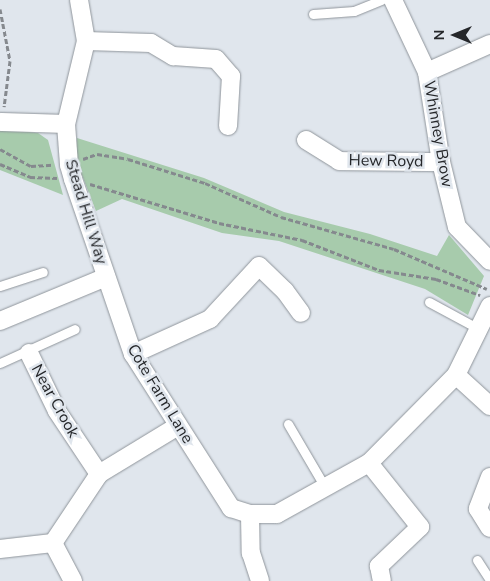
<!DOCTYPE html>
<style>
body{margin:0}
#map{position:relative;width:490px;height:581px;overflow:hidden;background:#e0e6ed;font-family:"Nunito Sans",sans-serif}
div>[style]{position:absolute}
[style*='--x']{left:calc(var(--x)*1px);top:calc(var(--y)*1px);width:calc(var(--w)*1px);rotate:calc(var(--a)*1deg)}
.green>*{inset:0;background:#a7cbac}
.path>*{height:3px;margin-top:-1.5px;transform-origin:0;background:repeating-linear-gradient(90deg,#85898e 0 5px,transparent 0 7.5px)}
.roads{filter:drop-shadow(0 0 1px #8f959b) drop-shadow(0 0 1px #8f959b)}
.service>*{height:9px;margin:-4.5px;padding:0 4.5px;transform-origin:4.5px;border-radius:4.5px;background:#fff}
.minor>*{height:18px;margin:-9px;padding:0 9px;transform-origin:9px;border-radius:9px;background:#fff}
span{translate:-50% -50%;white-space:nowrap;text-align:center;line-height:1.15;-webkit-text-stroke:5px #e0e6ed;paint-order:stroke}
.street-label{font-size:16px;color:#25272a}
.north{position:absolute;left:430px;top:10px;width:50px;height:50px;-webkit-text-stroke:4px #e0e6ed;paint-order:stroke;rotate:270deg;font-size:14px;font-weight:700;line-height:20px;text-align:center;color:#25272a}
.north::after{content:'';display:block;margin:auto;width:18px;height:22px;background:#25272a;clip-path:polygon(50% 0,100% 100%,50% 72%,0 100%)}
</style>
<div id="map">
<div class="green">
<i style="clip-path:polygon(0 129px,38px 133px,48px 140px,63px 195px,0 170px)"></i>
<i style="clip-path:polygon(77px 138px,204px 178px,284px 212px,370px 234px,437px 256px,449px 235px,484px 276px,468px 315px,425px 289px,279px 241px,222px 233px,122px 199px,96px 211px,74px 155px)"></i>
</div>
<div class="path">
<i style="--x:0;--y:9;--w:53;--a:79.1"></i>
<i style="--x:10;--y:61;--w:46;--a:97.4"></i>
<i style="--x:0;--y:149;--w:35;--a:29"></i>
<i style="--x:31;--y:166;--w:22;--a:-3"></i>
<i style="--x:83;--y:159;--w:15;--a:-20"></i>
<i style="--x:97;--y:154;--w:31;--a:9"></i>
<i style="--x:128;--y:159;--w:81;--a:17.3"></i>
<i style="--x:205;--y:183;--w:83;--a:24.1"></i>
<i style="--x:281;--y:217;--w:117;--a:15.8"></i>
<i style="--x:394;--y:249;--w:101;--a:23.3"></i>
<i style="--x:0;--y:164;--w:33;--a:23"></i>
<i style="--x:30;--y:177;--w:27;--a:2"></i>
<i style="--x:90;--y:184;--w:135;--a:16.8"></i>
<i style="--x:219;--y:223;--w:85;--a:11.6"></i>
<i style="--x:302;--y:240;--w:83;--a:21.3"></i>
<i style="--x:379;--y:270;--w:58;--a:9"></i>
<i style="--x:436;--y:279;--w:47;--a:20"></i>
</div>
<div class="roads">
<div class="service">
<i style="--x:313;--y:14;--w:41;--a:-4.2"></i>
<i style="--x:354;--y:11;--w:29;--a:-22"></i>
<i style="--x:0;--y:286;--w:45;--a:-18"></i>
<i style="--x:429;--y:302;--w:55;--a:28.4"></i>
<i style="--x:0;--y:363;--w:82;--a:-24.4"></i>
<i style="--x:288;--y:424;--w:73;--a:59.6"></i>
<i style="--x:477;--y:560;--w:24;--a:57"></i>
</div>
<div class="minor">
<i style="--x:79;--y:0;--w:42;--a:80.3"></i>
<i style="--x:86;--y:41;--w:85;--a:103.5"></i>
<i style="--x:66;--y:124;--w:41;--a:85.8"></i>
<i style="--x:69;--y:165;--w:15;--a:74"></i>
<i style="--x:73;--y:179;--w:185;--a:71.1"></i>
<i style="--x:133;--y:354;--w:183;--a:57.5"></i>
<i style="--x:231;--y:508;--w:20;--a:18"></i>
<i style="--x:250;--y:514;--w:39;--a:89"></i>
<i style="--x:251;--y:553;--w:29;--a:72"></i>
<i style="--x:393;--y:0;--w:80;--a:64.7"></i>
<i style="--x:427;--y:72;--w:91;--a:81.2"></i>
<i style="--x:441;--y:162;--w:67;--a:76.2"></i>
<i style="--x:457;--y:227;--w:47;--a:45.9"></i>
<i style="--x:86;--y:41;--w:65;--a:1.8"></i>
<i style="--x:151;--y:43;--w:26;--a:31"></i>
<i style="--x:173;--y:56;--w:43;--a:4"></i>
<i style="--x:216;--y:59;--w:23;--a:49"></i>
<i style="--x:231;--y:76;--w:50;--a:93.4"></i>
<i style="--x:427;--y:72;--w:69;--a:-24"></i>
<i style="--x:0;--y:122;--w:66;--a:1.7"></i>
<i style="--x:306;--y:140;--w:39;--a:32"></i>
<i style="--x:339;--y:161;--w:102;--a:0.6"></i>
<i style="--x:0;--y:321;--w:115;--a:-22.5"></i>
<i style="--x:29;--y:353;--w:64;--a:64.2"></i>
<i style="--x:57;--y:411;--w:76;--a:56.3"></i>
<i style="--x:133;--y:354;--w:85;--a:-24.4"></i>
<i style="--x:210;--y:319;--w:72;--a:-47.2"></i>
<i style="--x:259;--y:266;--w:36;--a:44"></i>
<i style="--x:285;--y:291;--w:27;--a:54"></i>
<i style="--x:456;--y:375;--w:46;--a:42.4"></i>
<i style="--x:369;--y:463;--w:82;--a:51.4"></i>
<i style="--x:420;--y:527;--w:57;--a:136.4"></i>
<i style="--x:379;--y:566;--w:15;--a:79"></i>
<i style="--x:490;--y:477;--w:34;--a:111"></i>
<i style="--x:478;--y:509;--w:22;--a:58"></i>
<i style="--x:250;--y:514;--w:27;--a:0"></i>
<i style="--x:277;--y:514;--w:105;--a:-29"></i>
<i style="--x:369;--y:463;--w:124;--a:-45.3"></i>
<i style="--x:456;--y:375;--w:77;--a:-63.8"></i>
<i style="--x:53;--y:543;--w:43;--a:62.2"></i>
<i style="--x:0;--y:549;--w:53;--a:-6.5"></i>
<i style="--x:53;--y:543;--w:83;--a:-56.3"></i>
<i style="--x:99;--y:474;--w:92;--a:-31.3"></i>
</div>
</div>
<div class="street-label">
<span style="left:438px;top:134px;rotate:80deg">Whinney Brow</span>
<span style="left:386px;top:161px;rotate:1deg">Hew Royd</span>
<span style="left:86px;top:212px;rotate:73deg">Stead Hill Way</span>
<span style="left:160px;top:394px;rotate:59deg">Cote Farm Lane</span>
<span style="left:55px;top:401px;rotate:61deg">Near Crook</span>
</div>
<div class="north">N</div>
</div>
